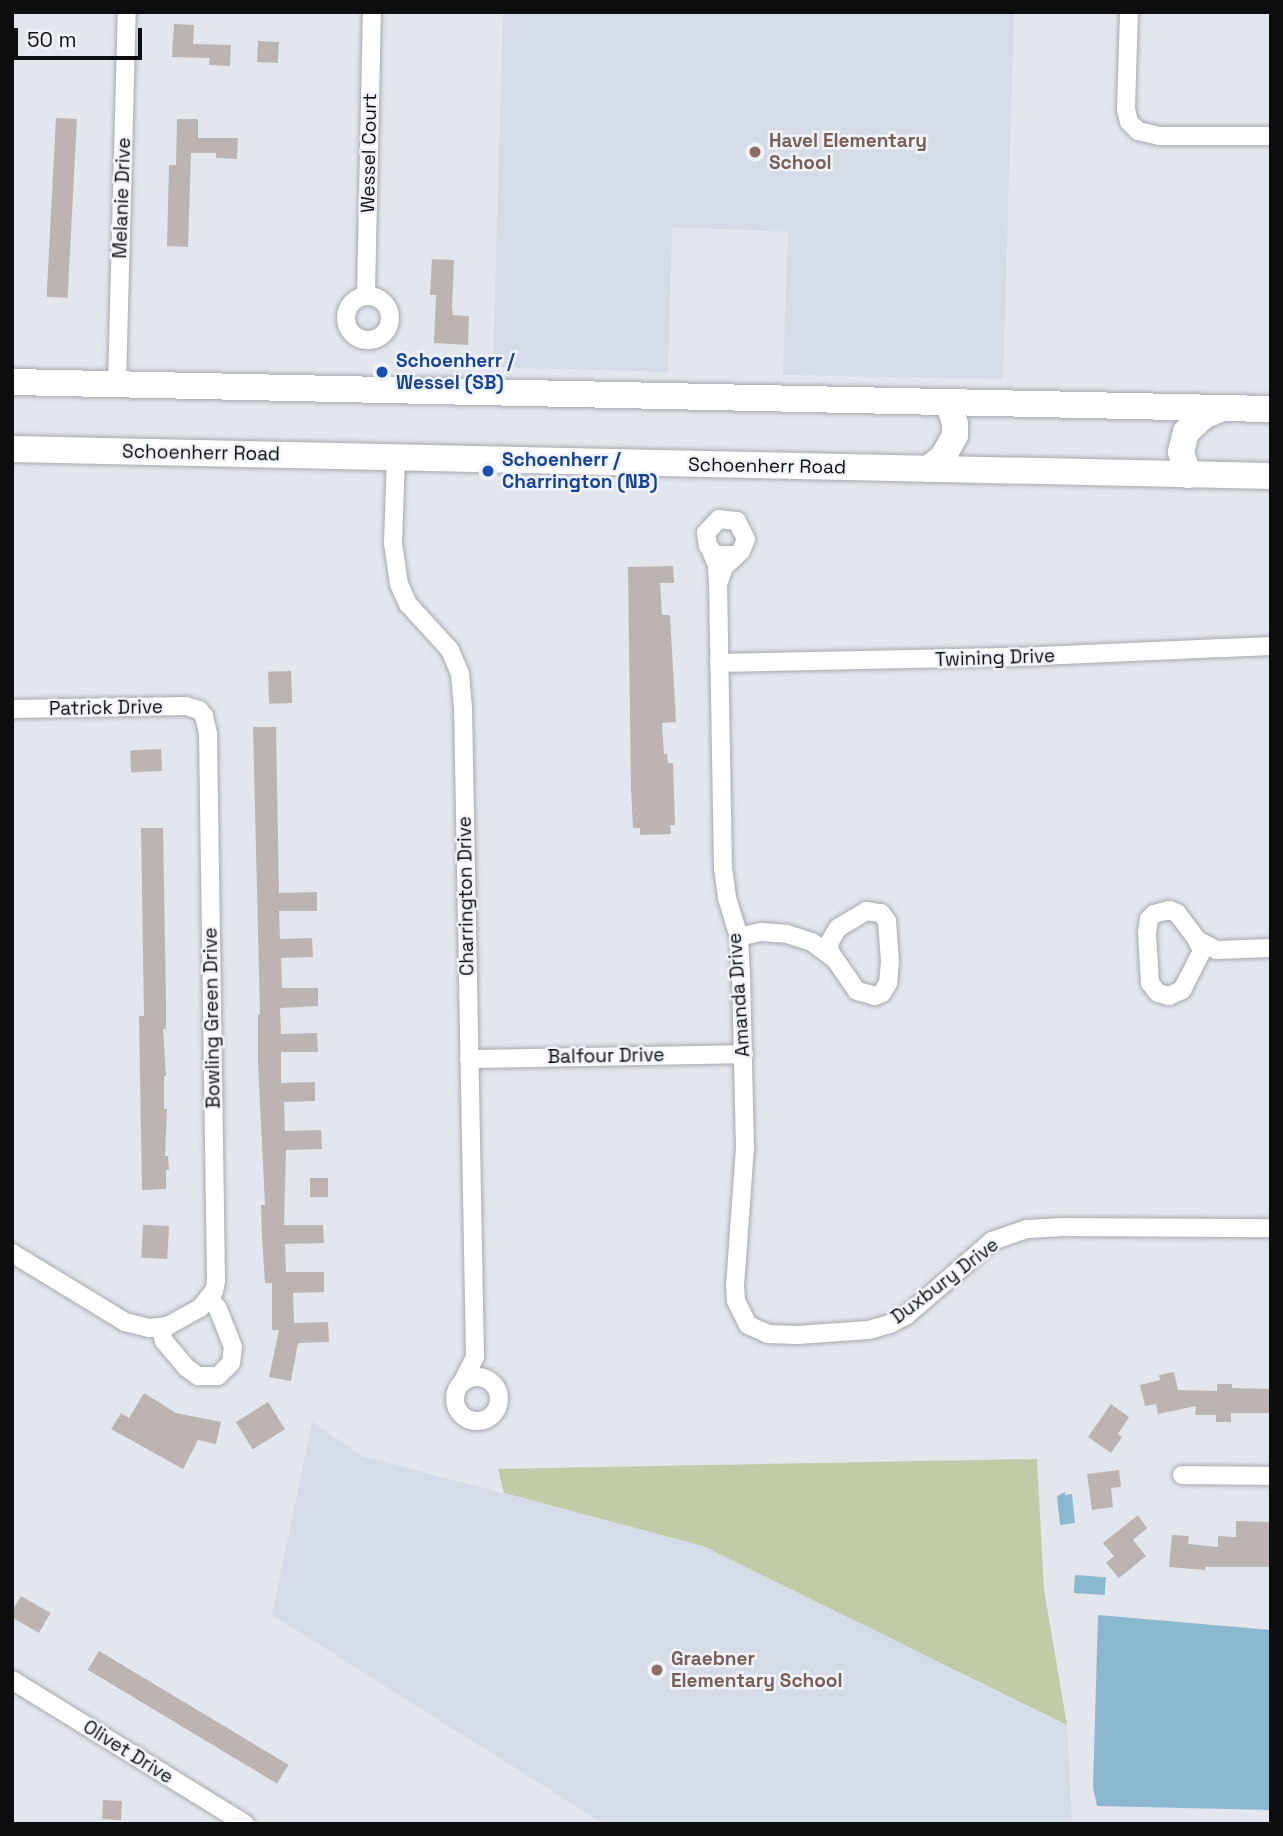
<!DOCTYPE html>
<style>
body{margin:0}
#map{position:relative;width:1283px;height:1836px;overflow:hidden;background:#e3e6ec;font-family:"Space Grotesk",sans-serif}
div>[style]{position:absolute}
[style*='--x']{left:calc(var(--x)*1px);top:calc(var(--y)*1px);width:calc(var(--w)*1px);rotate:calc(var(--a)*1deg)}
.built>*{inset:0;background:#d5dce8}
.green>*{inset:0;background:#c2cba8}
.water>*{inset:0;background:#8ab9cf;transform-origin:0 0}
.building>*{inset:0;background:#bbb4b2;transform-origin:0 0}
.roads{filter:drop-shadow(0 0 2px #a5a8ad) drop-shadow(0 0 2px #a5a8ad)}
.street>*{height:18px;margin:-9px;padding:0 9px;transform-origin:9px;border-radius:9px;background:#fff}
.street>.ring{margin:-9px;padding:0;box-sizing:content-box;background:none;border:18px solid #fff;border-radius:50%}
.secondary>*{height:26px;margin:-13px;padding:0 13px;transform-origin:13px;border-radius:13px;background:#fff}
.dots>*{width:19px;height:19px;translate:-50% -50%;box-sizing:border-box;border:4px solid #f0f3f9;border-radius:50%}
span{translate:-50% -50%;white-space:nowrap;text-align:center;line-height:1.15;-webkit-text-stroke:5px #f0f3f9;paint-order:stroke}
.education-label{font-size:19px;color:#785e54;font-weight:700}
.left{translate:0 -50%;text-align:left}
.street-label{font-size:19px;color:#0c0d0f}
.transit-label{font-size:19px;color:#164399;font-weight:700}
.frame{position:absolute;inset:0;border:14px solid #0c0d0f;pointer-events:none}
.scale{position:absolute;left:14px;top:28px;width:128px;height:32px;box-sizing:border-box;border:4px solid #0c0d0f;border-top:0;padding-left:9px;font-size:21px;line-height:24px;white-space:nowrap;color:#0c0d0f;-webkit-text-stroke:5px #f0f3f9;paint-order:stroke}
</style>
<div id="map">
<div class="built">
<i style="clip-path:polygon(503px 12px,1014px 12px,1003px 379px,783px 375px,788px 232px,672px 227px,668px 372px,493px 367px)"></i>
<i style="clip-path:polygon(312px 1422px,362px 1456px,703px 1546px,1067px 1725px,1072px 1824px,604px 1824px,272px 1615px)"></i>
</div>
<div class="green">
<i style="clip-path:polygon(1037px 1459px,1044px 1590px,1067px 1725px,703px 1546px,504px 1493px,498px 1469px)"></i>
</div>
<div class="water">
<i style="clip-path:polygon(1065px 1492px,1065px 1495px,1072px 1494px,1075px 1523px,1060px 1525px,1057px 1496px)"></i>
<i style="left:1075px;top:1575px;width:31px;height:18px;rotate:4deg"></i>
<i style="clip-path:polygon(1098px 1615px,1271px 1630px,1271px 1810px,1097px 1806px,1093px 1787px)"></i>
</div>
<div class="building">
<i style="clip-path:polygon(174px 24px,194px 25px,193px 44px,231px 45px,230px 66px,209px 65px,210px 58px,172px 57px)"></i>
<i style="left:258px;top:41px;width:21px;height:21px;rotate:3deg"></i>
<i style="left:56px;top:118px;width:21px;height:179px;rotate:3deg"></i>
<i style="clip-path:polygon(177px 119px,198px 119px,198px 138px,238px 138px,237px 159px,216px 158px,216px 153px,191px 153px,188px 247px,167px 246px,169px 165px,176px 165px)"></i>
<i style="clip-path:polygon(432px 259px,454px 260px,452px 307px,453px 315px,469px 316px,468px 345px,434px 343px,436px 295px,430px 295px)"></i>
<i style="clip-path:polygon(673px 566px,674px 583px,660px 583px,662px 615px,670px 615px,676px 722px,662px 723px,664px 754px,667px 754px,668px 763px,673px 763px,675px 825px,670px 825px,671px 834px,640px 835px,640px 828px,633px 828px,631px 789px,628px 567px)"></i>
<i style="left:291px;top:671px;width:32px;height:23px;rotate:88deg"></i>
<i style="clip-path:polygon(253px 727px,276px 727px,279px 893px,317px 892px,317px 911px,279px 911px,280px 939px,312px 938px,313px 957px,281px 958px,282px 988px,318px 988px,318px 1006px,280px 1008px,281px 1034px,317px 1033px,318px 1052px,281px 1052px,281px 1083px,315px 1082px,315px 1101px,284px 1102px,285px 1131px,321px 1130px,322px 1149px,286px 1150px,284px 1225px,323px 1225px,324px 1243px,285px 1244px,286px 1272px,324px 1272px,324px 1292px,293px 1293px,294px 1323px,328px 1322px,329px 1342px,298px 1343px,291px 1381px,269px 1377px,279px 1330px,272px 1330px,272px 1283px,265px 1283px,262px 1237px,261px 1205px,265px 1205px,258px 1062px,258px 1014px,260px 1014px)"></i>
<i style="left:161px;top:749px;width:22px;height:31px;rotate:87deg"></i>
<i style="clip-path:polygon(141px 828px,163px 828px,166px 1001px,166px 1029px,163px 1029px,166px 1076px,164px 1076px,164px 1109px,167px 1109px,165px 1156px,168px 1156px,169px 1170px,166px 1170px,166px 1189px,142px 1190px,139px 1016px,144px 1016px)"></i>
<i style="left:310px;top:1178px;width:18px;height:19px"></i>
<i style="left:169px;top:1226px;width:33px;height:26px;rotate:93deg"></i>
<i style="clip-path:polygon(1174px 1372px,1178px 1390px,1217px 1391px,1217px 1384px,1232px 1384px,1232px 1388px,1271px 1389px,1271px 1413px,1231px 1413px,1231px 1422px,1216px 1422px,1216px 1415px,1195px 1415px,1196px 1406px,1158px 1414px,1156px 1404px,1145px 1406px,1140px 1385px,1160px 1380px,1159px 1375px)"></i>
<i style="clip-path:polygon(144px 1393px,176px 1413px,221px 1422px,216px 1444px,198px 1440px,183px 1469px,111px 1429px,121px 1413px,129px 1418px)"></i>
<i style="left:268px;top:1402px;width:32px;height:38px;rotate:58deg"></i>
<i style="clip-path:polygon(1111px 1404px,1129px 1417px,1118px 1434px,1122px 1437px,1111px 1453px,1088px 1437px)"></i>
<i style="clip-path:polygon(1119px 1470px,1121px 1487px,1111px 1488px,1113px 1507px,1092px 1510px,1087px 1474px)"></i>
<i style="clip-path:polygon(1138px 1515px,1147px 1528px,1133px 1540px,1146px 1556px,1119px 1578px,1106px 1563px,1114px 1556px,1103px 1543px)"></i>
<i style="clip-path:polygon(1236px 1521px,1271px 1522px,1271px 1567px,1205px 1567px,1205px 1570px,1169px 1567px,1172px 1535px,1189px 1536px,1188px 1544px,1218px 1547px,1218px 1536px,1236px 1537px)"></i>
<i style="left:21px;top:1596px;width:34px;height:23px;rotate:30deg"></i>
<i style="left:99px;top:1651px;width:221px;height:22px;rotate:31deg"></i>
<i style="left:103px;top:1800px;width:19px;height:19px;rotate:3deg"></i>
</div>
<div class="roads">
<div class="street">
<i style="--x:1129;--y:12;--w:97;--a:91.8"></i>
<i style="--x:1126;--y:109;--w:13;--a:77"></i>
<i style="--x:1129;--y:122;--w:13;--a:45"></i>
<i style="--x:1138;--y:131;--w:22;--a:13"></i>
<i style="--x:1159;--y:136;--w:112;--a:0"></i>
<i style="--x:366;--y:294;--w:282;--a:-88.8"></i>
<i class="ring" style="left:346px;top:296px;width:26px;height:26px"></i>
<i style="--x:117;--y:384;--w:372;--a:-88.5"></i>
<i style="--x:396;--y:457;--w:86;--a:92"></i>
<i style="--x:393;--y:543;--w:41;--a:81.7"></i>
<i style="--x:399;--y:584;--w:22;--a:66"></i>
<i style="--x:408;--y:604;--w:62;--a:47.6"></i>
<i style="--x:450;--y:650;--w:26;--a:67"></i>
<i style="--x:460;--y:674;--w:34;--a:85"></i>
<i style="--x:463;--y:708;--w:649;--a:88.94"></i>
<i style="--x:475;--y:1357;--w:29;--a:117"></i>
<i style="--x:711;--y:551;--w:15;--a:67"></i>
<i style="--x:717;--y:565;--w:17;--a:87"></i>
<i style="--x:718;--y:582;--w:286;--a:89"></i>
<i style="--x:723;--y:868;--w:30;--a:82"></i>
<i style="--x:727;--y:898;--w:41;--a:72.9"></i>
<i style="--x:739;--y:937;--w:36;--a:87"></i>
<i style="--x:741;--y:973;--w:174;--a:88.7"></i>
<i style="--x:745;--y:1147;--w:139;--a:94.1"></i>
<i style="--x:735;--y:1286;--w:15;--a:86"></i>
<i style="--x:736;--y:1301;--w:27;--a:63"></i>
<i style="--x:748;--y:1325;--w:22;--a:24"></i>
<i style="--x:768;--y:1334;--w:29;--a:2"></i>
<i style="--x:797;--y:1335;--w:72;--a:-4"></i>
<i style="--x:869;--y:1330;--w:22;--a:-16"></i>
<i style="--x:890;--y:1324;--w:19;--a:-28"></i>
<i style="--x:907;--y:1315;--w:113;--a:-41"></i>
<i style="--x:992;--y:1241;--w:37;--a:-19"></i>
<i style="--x:1027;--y:1229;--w:33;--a:-3"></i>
<i style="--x:1060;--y:1227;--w:211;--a:0.3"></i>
<i style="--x:719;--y:582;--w:16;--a:-72"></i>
<i style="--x:724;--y:567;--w:23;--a:-43"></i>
<i style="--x:741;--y:551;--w:13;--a:-67"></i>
<i style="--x:746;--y:539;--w:20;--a:-117"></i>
<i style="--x:737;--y:521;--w:18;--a:-174"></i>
<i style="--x:719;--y:519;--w:19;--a:133"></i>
<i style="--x:706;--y:533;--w:13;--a:81"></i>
<i style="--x:708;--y:546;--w:12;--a:48"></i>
<i style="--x:716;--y:555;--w:20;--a:0"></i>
<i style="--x:719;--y:663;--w:321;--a:-1.2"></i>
<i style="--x:1040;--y:656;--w:231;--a:-2.5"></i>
<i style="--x:12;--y:709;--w:174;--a:-1"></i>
<i style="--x:186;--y:706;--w:14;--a:17"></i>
<i style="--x:199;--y:710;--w:8;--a:50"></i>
<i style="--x:204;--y:716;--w:17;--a:77"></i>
<i style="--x:208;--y:733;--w:548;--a:89.16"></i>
<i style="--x:216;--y:1281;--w:10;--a:101"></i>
<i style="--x:214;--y:1291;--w:22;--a:129"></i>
<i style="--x:200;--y:1308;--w:37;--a:151"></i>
<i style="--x:168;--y:1326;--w:19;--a:174"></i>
<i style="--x:149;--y:1328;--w:25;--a:-166"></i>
<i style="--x:125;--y:1322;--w:132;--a:-148.6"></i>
<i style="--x:1169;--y:910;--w:9;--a:21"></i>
<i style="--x:1177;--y:913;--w:34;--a:53"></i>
<i style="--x:1197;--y:940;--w:12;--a:66"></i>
<i style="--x:1202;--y:951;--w:44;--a:117.1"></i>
<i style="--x:1182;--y:990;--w:14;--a:155"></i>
<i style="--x:1169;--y:996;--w:11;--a:-165"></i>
<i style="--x:1158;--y:993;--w:13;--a:-129"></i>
<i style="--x:1150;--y:983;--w:50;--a:-93.4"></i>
<i style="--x:1147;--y:933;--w:14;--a:-82"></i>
<i style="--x:1149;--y:919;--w:7;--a:-45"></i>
<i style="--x:1154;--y:914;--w:16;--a:-15"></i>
<i style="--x:866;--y:911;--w:15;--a:8"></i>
<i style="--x:881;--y:913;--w:10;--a:53"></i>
<i style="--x:887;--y:921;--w:41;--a:85.8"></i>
<i style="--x:890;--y:962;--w:21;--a:95"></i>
<i style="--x:888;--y:983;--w:12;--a:121"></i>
<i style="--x:882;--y:993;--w:8;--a:157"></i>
<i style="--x:875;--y:996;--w:19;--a:-164"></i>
<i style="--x:857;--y:991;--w:47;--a:-124.7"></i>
<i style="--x:830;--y:952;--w:9;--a:-96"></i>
<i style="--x:829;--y:943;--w:17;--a:-59"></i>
<i style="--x:838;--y:928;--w:33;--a:-31"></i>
<i style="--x:739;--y:937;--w:23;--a:-13"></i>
<i style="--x:761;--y:932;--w:26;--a:4"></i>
<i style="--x:787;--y:934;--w:26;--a:18"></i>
<i style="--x:812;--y:942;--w:26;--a:37"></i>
<i style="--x:1197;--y:940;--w:22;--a:27"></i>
<i style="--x:1217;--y:950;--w:54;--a:-2.1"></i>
<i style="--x:469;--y:1059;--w:275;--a:-1"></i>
<i style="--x:160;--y:1327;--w:15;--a:74"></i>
<i style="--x:164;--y:1341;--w:35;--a:50"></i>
<i style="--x:187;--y:1368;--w:14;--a:36"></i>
<i style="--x:198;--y:1376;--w:20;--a:0"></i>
<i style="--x:218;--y:1376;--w:18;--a:-45"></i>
<i style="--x:231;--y:1363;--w:16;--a:-83"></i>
<i style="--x:233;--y:1347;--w:41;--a:-111.5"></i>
<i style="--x:218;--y:1309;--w:13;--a:-129"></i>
<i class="ring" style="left:455px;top:1377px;width:26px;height:26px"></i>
<i style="--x:1182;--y:1475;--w:89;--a:0.6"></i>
<i style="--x:12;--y:1680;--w:274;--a:31.7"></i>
</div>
<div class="secondary">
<i style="--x:12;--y:382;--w:1259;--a:1.23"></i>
<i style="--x:12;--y:449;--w:1259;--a:1.23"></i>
<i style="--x:928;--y:469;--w:19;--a:-39"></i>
<i style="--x:943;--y:457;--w:25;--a:-61"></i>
<i style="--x:955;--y:435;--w:11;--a:-90"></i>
<i style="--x:955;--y:424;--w:22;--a:-106"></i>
<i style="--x:1188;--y:475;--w:24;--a:-107"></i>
<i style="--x:1181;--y:452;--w:21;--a:-76"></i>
<i style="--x:1186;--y:432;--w:25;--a:-42"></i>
<i style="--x:1205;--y:415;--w:19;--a:-21"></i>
</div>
</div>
<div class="dots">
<i style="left:755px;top:152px;background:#8d6e63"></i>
<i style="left:382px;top:372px;background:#1a4fb4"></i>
<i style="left:488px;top:471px;background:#1a4fb4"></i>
<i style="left:657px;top:1670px;background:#8d6e63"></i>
</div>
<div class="education-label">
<span class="left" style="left:769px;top:152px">Havel Elementary<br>School</span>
<span class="left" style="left:671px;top:1670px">Graebner<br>Elementary School</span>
</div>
<div class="street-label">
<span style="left:369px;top:153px;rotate:-89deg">Wessel Court</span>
<span style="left:122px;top:198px;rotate:-88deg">Melanie Drive</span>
<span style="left:201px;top:453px;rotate:1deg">Schoenherr Road</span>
<span style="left:767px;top:466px;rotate:1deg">Schoenherr Road</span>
<span style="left:995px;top:658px;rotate:-2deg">Twining Drive</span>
<span style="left:106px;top:708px;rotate:-1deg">Patrick Drive</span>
<span style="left:466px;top:896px;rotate:-91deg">Charrington Drive</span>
<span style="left:739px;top:995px;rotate:-94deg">Amanda Drive</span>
<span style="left:212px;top:1018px;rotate:-91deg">Bowling Green Drive</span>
<span style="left:606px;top:1056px;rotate:-1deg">Balfour Drive</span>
<span style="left:945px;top:1281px;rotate:-37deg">Duxbury Drive</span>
<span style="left:128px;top:1752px;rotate:32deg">Olivet Drive</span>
</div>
<div class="transit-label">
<span class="left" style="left:396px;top:372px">Schoenherr /<br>Wessel (SB)</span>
<span class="left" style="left:502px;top:471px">Schoenherr /<br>Charrington (NB)</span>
</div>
<div class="frame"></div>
<div class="scale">50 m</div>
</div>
